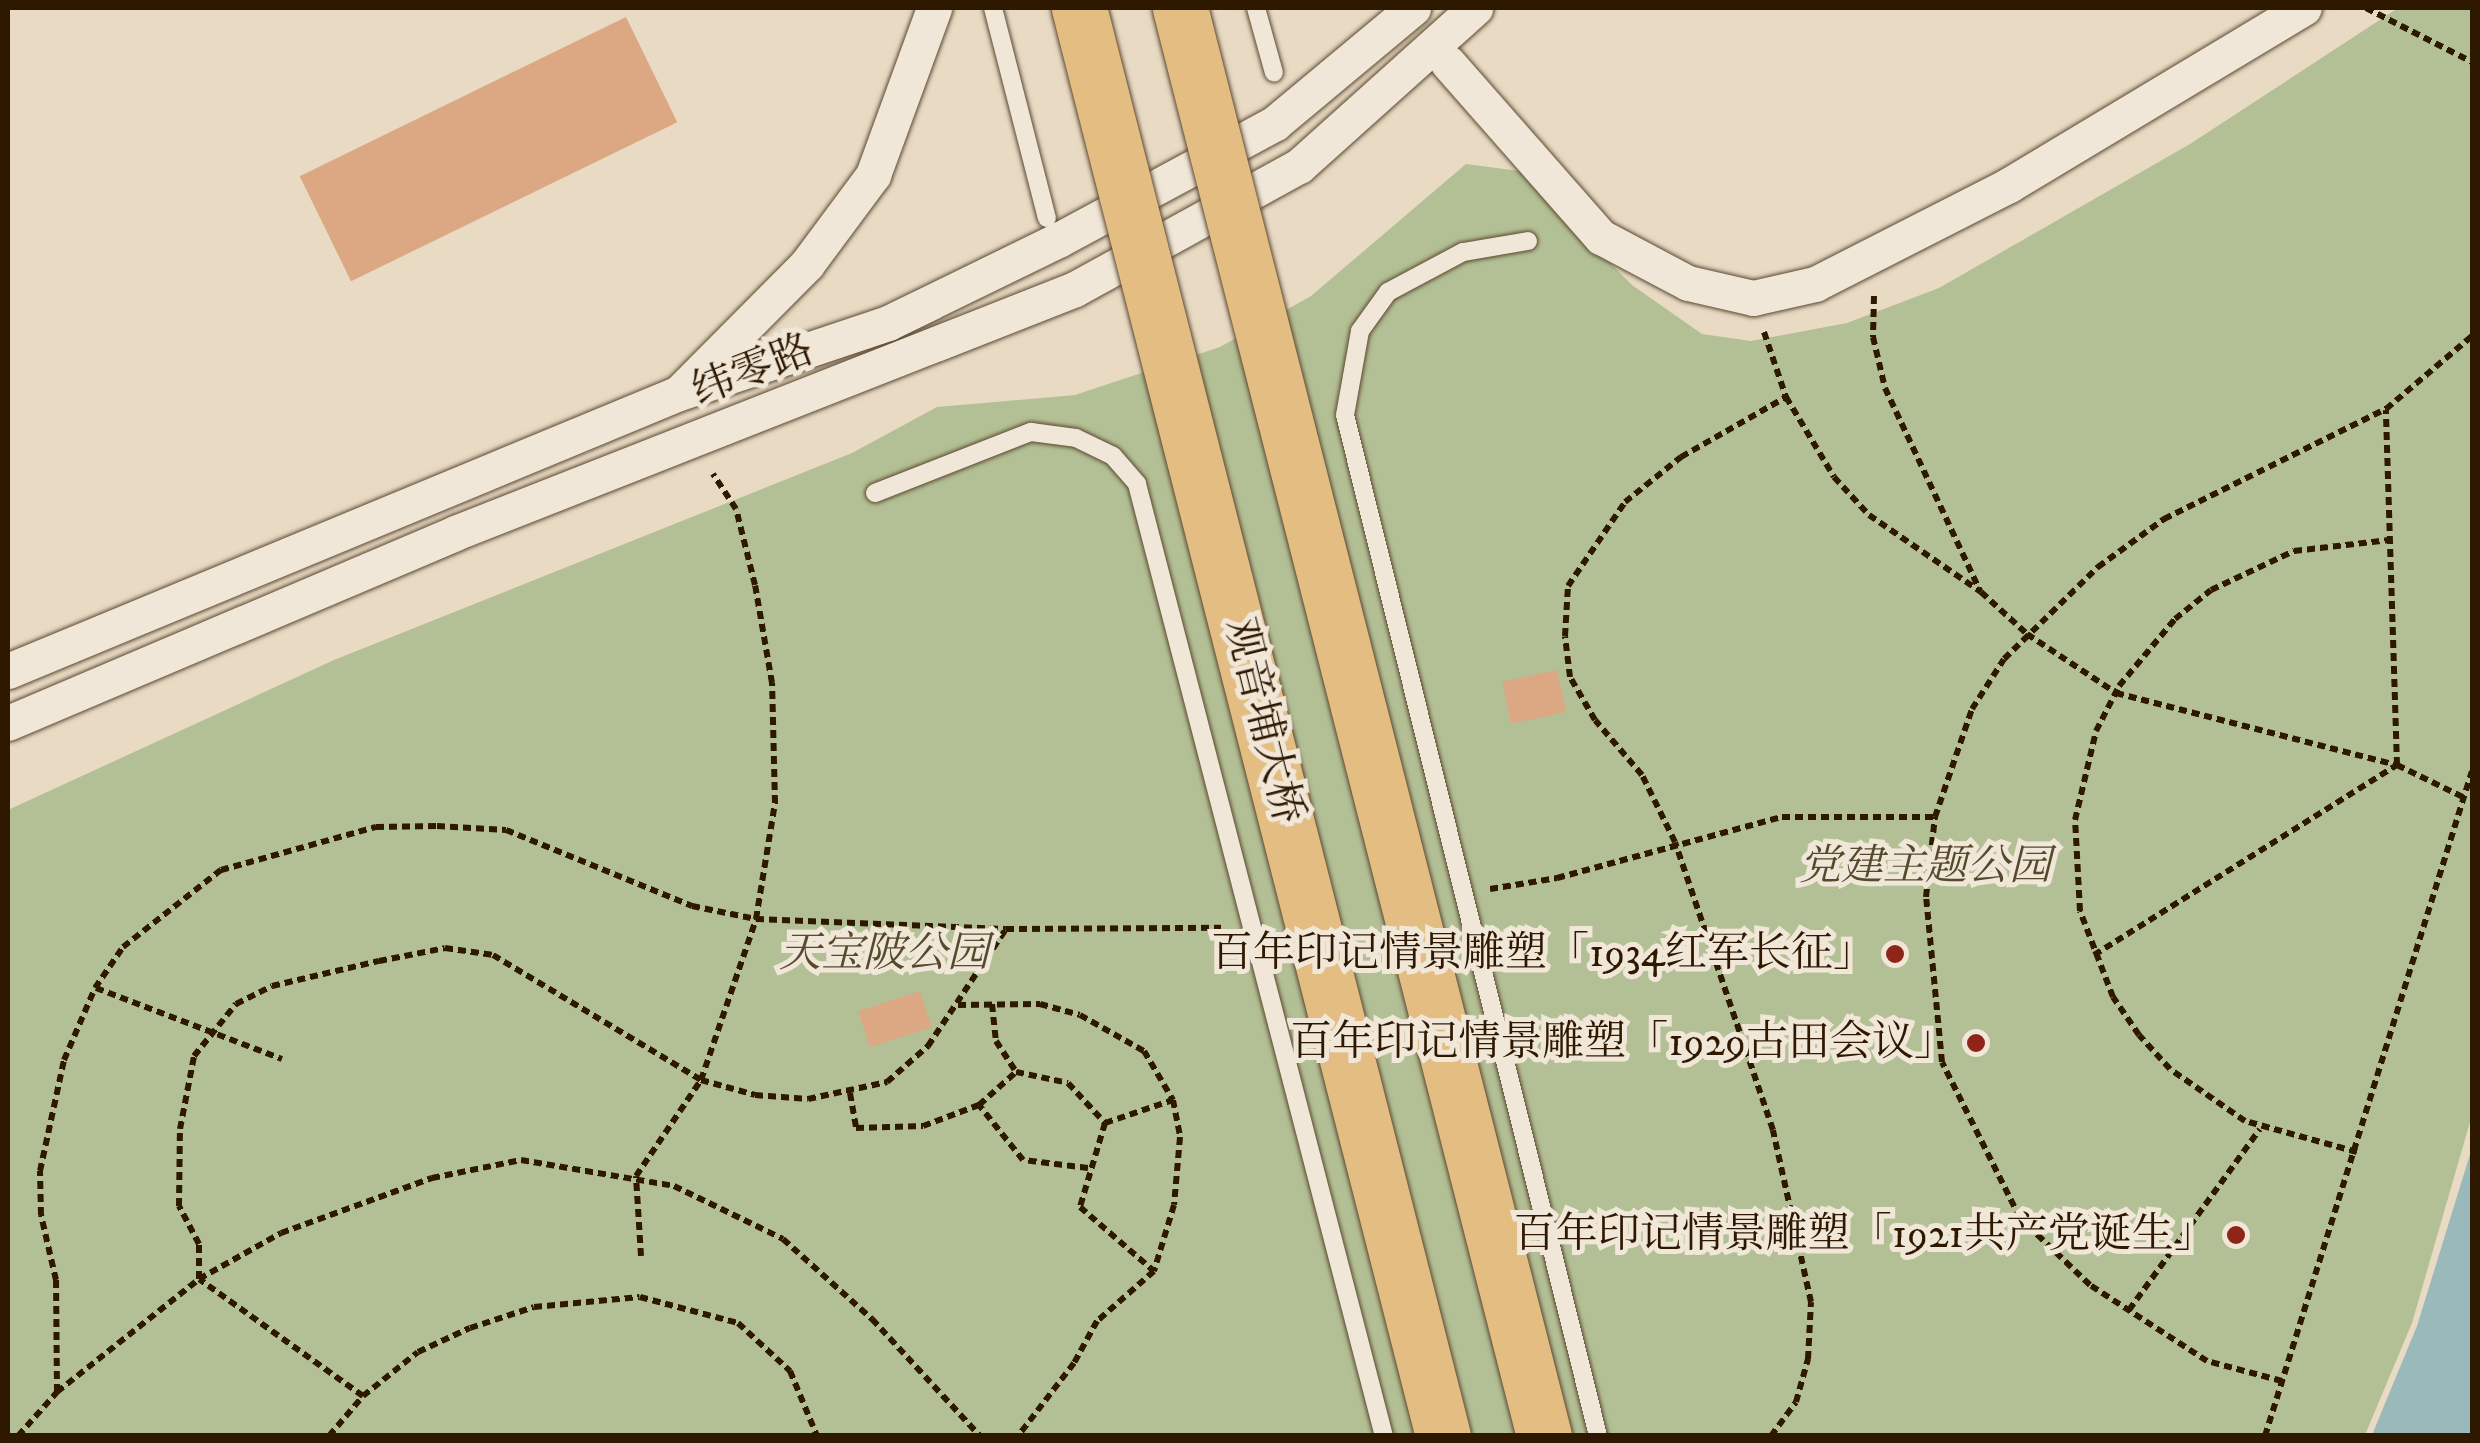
<!DOCTYPE html>
<meta charset="utf-8">
<style>
body{margin:0}
#map{position:relative;width:2480px;height:1443px;overflow:hidden;background:#e8dac3;font-family:"IM FELL DW Pica","Noto Serif SC",serif}
div>[style]{position:absolute}
[style*='--x']{left:calc(var(--x)*1px);top:calc(var(--y)*1px);width:calc(var(--w)*1px);rotate:calc(var(--a)*1deg)}
.green>*{inset:0;background:#b3c095}
.water>*{inset:0;background:#99b9bb}
.building>*{inset:0;background:#dba883;transform-origin:0 0}
.path>*{height:6px;margin-top:-3px;transform-origin:0;background:repeating-linear-gradient(90deg,#2e1800 0 8px,transparent 0 13px)}
.roads{filter:drop-shadow(0 0 2px #5c4831) drop-shadow(0 0 2px #5c4831)}
.lane>*{height:18px;margin:-9px;padding:0 9px;transform-origin:9px;border-radius:9px;background:#f0e7d8}
.street>*{height:35px;margin:-17.5px;padding:0 17.5px;transform-origin:17.5px;border-radius:17.5px;background:#f0e7d8}
.bridges{filter:drop-shadow(0 0 2px #5c4831) drop-shadow(0 0 2px #5c4831)}
.lane-bridge>*{height:18px;margin:-9px;padding:0 9px;transform-origin:9px;border-radius:9px;background:#f0e7d8}
.primary-bridge>*{height:55px;margin:-27.5px;padding:0 27.5px;transform-origin:27.5px;border-radius:27.5px;background:#e4bd82}
.dots>*{width:28px;height:28px;translate:-50% -50%;box-sizing:border-box;border:5px solid #f0e7d8;border-radius:50%}
span{translate:-50% -50%;white-space:nowrap;text-align:center;line-height:1.15;-webkit-text-stroke:10px #f0e7d8;paint-order:stroke}
.street-label{font-size:42px;color:#2e1800}
.park-label{font-size:42px;color:#564a2d;font-style:italic}
.poi-label{font-size:42px;color:#2e1800}
.right{translate:-100% -50%;text-align:right}
.frame{position:absolute;inset:0;border:10px solid #2e1800;pointer-events:none}
</style>
<div id="map">
<div class="green">
<i style="clip-path:polygon(2398px 8px,2472px 8px,2472px 1115px,2412px 1323px,2365px 1435px,8px 1435px,8px 810px,334px 660px,852px 453px,937px 407px,1075px 395px,1220px 347px,1311px 296px,1466px 164px,1519px 171px,1632px 285px,1702px 334px,1751px 341px,1847px 323px,1939px 288px,2190px 144px)"></i>
</div>
<div class="water">
<i style="clip-path:polygon(2472px 1148px,2472px 1435px,2372px 1435px,2417px 1326px)"></i>
</div>
<div class="building">
<i style="left:626px;top:17px;width:117px;height:363px;rotate:64deg"></i>
<i style="left:1557px;top:670px;width:43px;height:56px;rotate:78deg"></i>
<i style="left:920px;top:991px;width:38px;height:65px;rotate:72deg"></i>
</div>
<div class="path">
<i style="--x:2366;--y:8;--w:119;--a:27"></i>
<i style="--x:1874;--y:296;--w:41;--a:91.4"></i>
<i style="--x:1873;--y:337;--w:52;--a:76.8"></i>
<i style="--x:1885;--y:388;--w:224;--a:64.9"></i>
<i style="--x:1764;--y:332;--w:69;--a:71.3"></i>
<i style="--x:1786;--y:397;--w:93;--a:59"></i>
<i style="--x:1834;--y:477;--w:52;--a:47.4"></i>
<i style="--x:1869;--y:515;--w:136;--a:34.5"></i>
<i style="--x:1981;--y:592;--w:62;--a:42.4"></i>
<i style="--x:2027;--y:634;--w:107;--a:33.5"></i>
<i style="--x:2116;--y:693;--w:290;--a:14.4"></i>
<i style="--x:2397;--y:765;--w:73;--a:25.9"></i>
<i style="--x:1490;--y:889;--w:68;--a:-9.3"></i>
<i style="--x:1557;--y:878;--w:233;--a:-15.2"></i>
<i style="--x:1782;--y:817;--w:153;--a:0"></i>
<i style="--x:2094;--y:955;--w:358;--a:-32.1"></i>
<i style="--x:2397;--y:765;--w:355;--a:-91.8"></i>
<i style="--x:96;--y:988;--w:199;--a:20.9"></i>
<i style="--x:992;--y:1004;--w:37;--a:84"></i>
<i style="--x:996;--y:1041;--w:37;--a:57"></i>
<i style="--x:958;--y:1005;--w:82;--a:-0.7"></i>
<i style="--x:1040;--y:1004;--w:41;--a:15.4"></i>
<i style="--x:1080;--y:1015;--w:73;--a:29.4"></i>
<i style="--x:1144;--y:1051;--w:57;--a:59.4"></i>
<i style="--x:1173;--y:1100;--w:38;--a:79"></i>
<i style="--x:1180;--y:1137;--w:68;--a:95"></i>
<i style="--x:1174;--y:1205;--w:69;--a:106.9"></i>
<i style="--x:1154;--y:1271;--w:76;--a:138.7"></i>
<i style="--x:1097;--y:1321;--w:48;--a:118.7"></i>
<i style="--x:1074;--y:1363;--w:92;--a:127.5"></i>
<i style="--x:850;--y:1093;--w:36;--a:80"></i>
<i style="--x:856;--y:1128;--w:67;--a:-1.7"></i>
<i style="--x:923;--y:1126;--w:60;--a:-20.6"></i>
<i style="--x:1105;--y:1123;--w:72;--a:-18.7"></i>
<i style="--x:2357;--y:1152;--w:116;--a:-164.5"></i>
<i style="--x:2245;--y:1121;--w:91;--a:-145.3"></i>
<i style="--x:2170;--y:1069;--w:46;--a:-132.4"></i>
<i style="--x:2139;--y:1035;--w:46;--a:-124.4"></i>
<i style="--x:2113;--y:997;--w:92;--a:-111"></i>
<i style="--x:2080;--y:911;--w:91;--a:-93.1"></i>
<i style="--x:2075;--y:820;--w:91;--a:-76.7"></i>
<i style="--x:2096;--y:731;--w:51;--a:-62.9"></i>
<i style="--x:2119;--y:686;--w:87;--a:-50.1"></i>
<i style="--x:2175;--y:619;--w:46;--a:-38.9"></i>
<i style="--x:2211;--y:590;--w:92;--a:-25.2"></i>
<i style="--x:2294;--y:551;--w:96;--a:-6.6"></i>
<i style="--x:1088;--y:1168;--w:65;--a:-173"></i>
<i style="--x:1023;--y:1160;--w:70;--a:-128.7"></i>
<i style="--x:979;--y:1105;--w:50;--a:-41.7"></i>
<i style="--x:1016;--y:1072;--w:53;--a:11.9"></i>
<i style="--x:1068;--y:1083;--w:54;--a:47.2"></i>
<i style="--x:1105;--y:1123;--w:88;--a:106.6"></i>
<i style="--x:1080;--y:1207;--w:98;--a:40.9"></i>
<i style="--x:641;--y:1256;--w:80;--a:-93.6"></i>
<i style="--x:636;--y:1176;--w:116;--a:-55.9"></i>
<i style="--x:701;--y:1080;--w:170;--a:-71.1"></i>
<i style="--x:756;--y:919;--w:118;--a:-80.7"></i>
<i style="--x:775;--y:803;--w:120;--a:-91.4"></i>
<i style="--x:772;--y:683;--w:99;--a:-99.8"></i>
<i style="--x:755;--y:585;--w:78;--a:-104"></i>
<i style="--x:736;--y:509;--w:42;--a:-123.3"></i>
<i style="--x:2129;--y:1310;--w:223;--a:-54.1"></i>
<i style="--x:2282;--y:1381;--w:78;--a:-165.1"></i>
<i style="--x:2207;--y:1361;--w:140;--a:-147"></i>
<i style="--x:2090;--y:1285;--w:97;--a:-136.3"></i>
<i style="--x:2020;--y:1218;--w:174;--a:-116.6"></i>
<i style="--x:1942;--y:1062;--w:166;--a:-95.5"></i>
<i style="--x:1926;--y:897;--w:81;--a:-83.6"></i>
<i style="--x:1935;--y:817;--w:114;--a:-71.1"></i>
<i style="--x:1972;--y:709;--w:59;--a:-57.4"></i>
<i style="--x:2004;--y:659;--w:132;--a:-44.4"></i>
<i style="--x:2098;--y:567;--w:82;--a:-36"></i>
<i style="--x:2164;--y:519;--w:248;--a:-26.4"></i>
<i style="--x:2386;--y:409;--w:113;--a:-40.3"></i>
<i style="--x:57;--y:1392;--w:112;--a:-90.5"></i>
<i style="--x:56;--y:1280;--w:67;--a:-103"></i>
<i style="--x:41;--y:1215;--w:44;--a:-91.3"></i>
<i style="--x:40;--y:1171;--w:114;--a:-77.8"></i>
<i style="--x:64;--y:1060;--w:78;--a:-66.7"></i>
<i style="--x:95;--y:988;--w:50;--a:-55.7"></i>
<i style="--x:123;--y:947;--w:125;--a:-38.2"></i>
<i style="--x:221;--y:870;--w:161;--a:-15.5"></i>
<i style="--x:376;--y:827;--w:61;--a:-0.9"></i>
<i style="--x:437;--y:826;--w:69;--a:3.3"></i>
<i style="--x:506;--y:830;--w:201;--a:22.2"></i>
<i style="--x:692;--y:906;--w:65;--a:11.5"></i>
<i style="--x:756;--y:919;--w:250;--a:2.3"></i>
<i style="--x:1006;--y:929;--w:215;--a:-0.3"></i>
<i style="--x:363;--y:1396;--w:201;--a:-144.5"></i>
<i style="--x:199;--y:1279;--w:35;--a:-90"></i>
<i style="--x:199;--y:1244;--w:43;--a:-117.8"></i>
<i style="--x:179;--y:1206;--w:77;--a:-89.3"></i>
<i style="--x:180;--y:1129;--w:74;--a:-79.1"></i>
<i style="--x:194;--y:1056;--w:67;--a:-51.1"></i>
<i style="--x:236;--y:1004;--w:40;--a:-26.6"></i>
<i style="--x:272;--y:986;--w:110;--a:-13.2"></i>
<i style="--x:379;--y:961;--w:67;--a:-11.1"></i>
<i style="--x:445;--y:948;--w:49;--a:8.3"></i>
<i style="--x:493;--y:955;--w:243;--a:31"></i>
<i style="--x:701;--y:1080;--w:56;--a:15.5"></i>
<i style="--x:755;--y:1095;--w:53;--a:4.3"></i>
<i style="--x:808;--y:1099;--w:81;--a:-12.1"></i>
<i style="--x:887;--y:1082;--w:55;--a:-41.3"></i>
<i style="--x:928;--y:1046;--w:141;--a:-56.3"></i>
<i style="--x:18;--y:1436;--w:59;--a:-48.4"></i>
<i style="--x:57;--y:1392;--w:181;--a:-38.5"></i>
<i style="--x:199;--y:1279;--w:94;--a:-29.3"></i>
<i style="--x:281;--y:1233;--w:161;--a:-20"></i>
<i style="--x:432;--y:1178;--w:91;--a:-11.4"></i>
<i style="--x:521;--y:1160;--w:155;--a:9.6"></i>
<i style="--x:674;--y:1186;--w:121;--a:25.9"></i>
<i style="--x:783;--y:1239;--w:120;--a:42"></i>
<i style="--x:872;--y:1319;--w:159;--a:47.3"></i>
<i style="--x:329;--y:1436;--w:52;--a:-49.6"></i>
<i style="--x:363;--y:1396;--w:70;--a:-38.7"></i>
<i style="--x:418;--y:1352;--w:57;--a:-24.8"></i>
<i style="--x:470;--y:1328;--w:67;--a:-18.2"></i>
<i style="--x:534;--y:1307;--w:106;--a:-5.4"></i>
<i style="--x:640;--y:1297;--w:101;--a:14.9"></i>
<i style="--x:738;--y:1323;--w:71;--a:42.7"></i>
<i style="--x:790;--y:1371;--w:70;--a:67.4"></i>
<i style="--x:1771;--y:1436;--w:42;--a:-53.7"></i>
<i style="--x:1796;--y:1402;--w:45;--a:-74.4"></i>
<i style="--x:1808;--y:1359;--w:57;--a:-87"></i>
<i style="--x:1811;--y:1302;--w:176;--a:-102.5"></i>
<i style="--x:1773;--y:1130;--w:304;--a:-108.8"></i>
<i style="--x:1675;--y:842;--w:75;--a:-116.2"></i>
<i style="--x:1642;--y:775;--w:72;--a:-130.5"></i>
<i style="--x:1595;--y:720;--w:50;--a:-120.2"></i>
<i style="--x:1570;--y:677;--w:41;--a:-97"></i>
<i style="--x:1565;--y:636;--w:50;--a:-86.6"></i>
<i style="--x:1568;--y:586;--w:102;--a:-55.8"></i>
<i style="--x:1625;--y:502;--w:72;--a:-38.8"></i>
<i style="--x:1681;--y:457;--w:121;--a:-29.7"></i>
<i style="--x:2265;--y:1436;--w:696;--a:-72.71"></i>
</div>
<div class="roads">
<div class="lane">
<i style="--x:993;--y:8;--w:217;--a:75.6"></i>
<i style="--x:1256;--y:8;--w:67;--a:74.5"></i>
</div>
<div class="street">
<i style="--x:1448;--y:63;--w:232;--a:48.7"></i>
<i style="--x:1601;--y:237;--w:98;--a:27.9"></i>
<i style="--x:1688;--y:283;--w:67;--a:13"></i>
<i style="--x:1753;--y:298;--w:64;--a:-12.7"></i>
<i style="--x:1815;--y:284;--w:218;--a:-27"></i>
<i style="--x:2009;--y:185;--w:344;--a:-31"></i>
<i style="--x:681;--y:391;--w:179;--a:-45.2"></i>
<i style="--x:807;--y:264;--w:111;--a:-53.4"></i>
<i style="--x:873;--y:175;--w:178;--a:-69.9"></i>
<i style="--x:8;--y:671;--w:726;--a:-22.5"></i>
<i style="--x:679;--y:393;--w:220;--a:-18.5"></i>
<i style="--x:888;--y:323;--w:191;--a:-26"></i>
<i style="--x:1060;--y:239;--w:244;--a:-28.3"></i>
<i style="--x:1275;--y:123;--w:180;--a:-39.8"></i>
<i style="--x:8;--y:723;--w:486;--a:-23"></i>
<i style="--x:455;--y:533;--w:666;--a:-21.48"></i>
<i style="--x:1075;--y:289;--w:256;--a:-28.8"></i>
<i style="--x:1299;--y:166;--w:237;--a:-41.9"></i>
</div>
</div>
<div class="bridges">
<div class="lane-bridge">
<i style="--x:1528;--y:241;--w:66;--a:170.4"></i>
<i style="--x:1463;--y:252;--w:85;--a:151.9"></i>
<i style="--x:1388;--y:292;--w:48;--a:125.7"></i>
<i style="--x:1360;--y:331;--w:85;--a:100.1"></i>
<i style="--x:1345;--y:415;--w:1052;--a:76.08"></i>
<i style="--x:875;--y:493;--w:168;--a:-21.4"></i>
<i style="--x:1031;--y:432;--w:45;--a:7.6"></i>
<i style="--x:1076;--y:438;--w:41;--a:25.9"></i>
<i style="--x:1113;--y:456;--w:37;--a:49"></i>
<i style="--x:1137;--y:484;--w:984;--a:75.46"></i>
</div>
<div class="primary-bridge">
<i style="--x:1079;--y:8;--w:1474;--a:75.7"></i>
<i style="--x:1180;--y:8;--w:1474;--a:75.7"></i>
</div>
</div>
<div class="dots">
<i style="left:1895px;top:954px;background:#8f2418"></i>
<i style="left:1976px;top:1043px;background:#8f2418"></i>
<i style="left:2236px;top:1235px;background:#8f2418"></i>
</div>
<div class="street-label">
<span style="left:753px;top:371px;rotate:-21deg">纬零路</span>
<span style="left:1263px;top:721px;rotate:76deg">观音埔大桥</span>
</div>
<div class="park-label">
<span style="left:1925px;top:867px">党建主题公园</span>
<span style="left:884px;top:954px">天宝陂公园</span>
</div>
<div class="poi-label">
<span class="right" style="left:1875px;top:954px">百年印记情景雕塑「1934红军长征」</span>
<span class="right" style="left:1956px;top:1043px">百年印记情景雕塑「1929古田会议」</span>
<span class="right" style="left:2216px;top:1235px">百年印记情景雕塑「1921共产党诞生」</span>
</div>
<div class="frame"></div>
</div>
